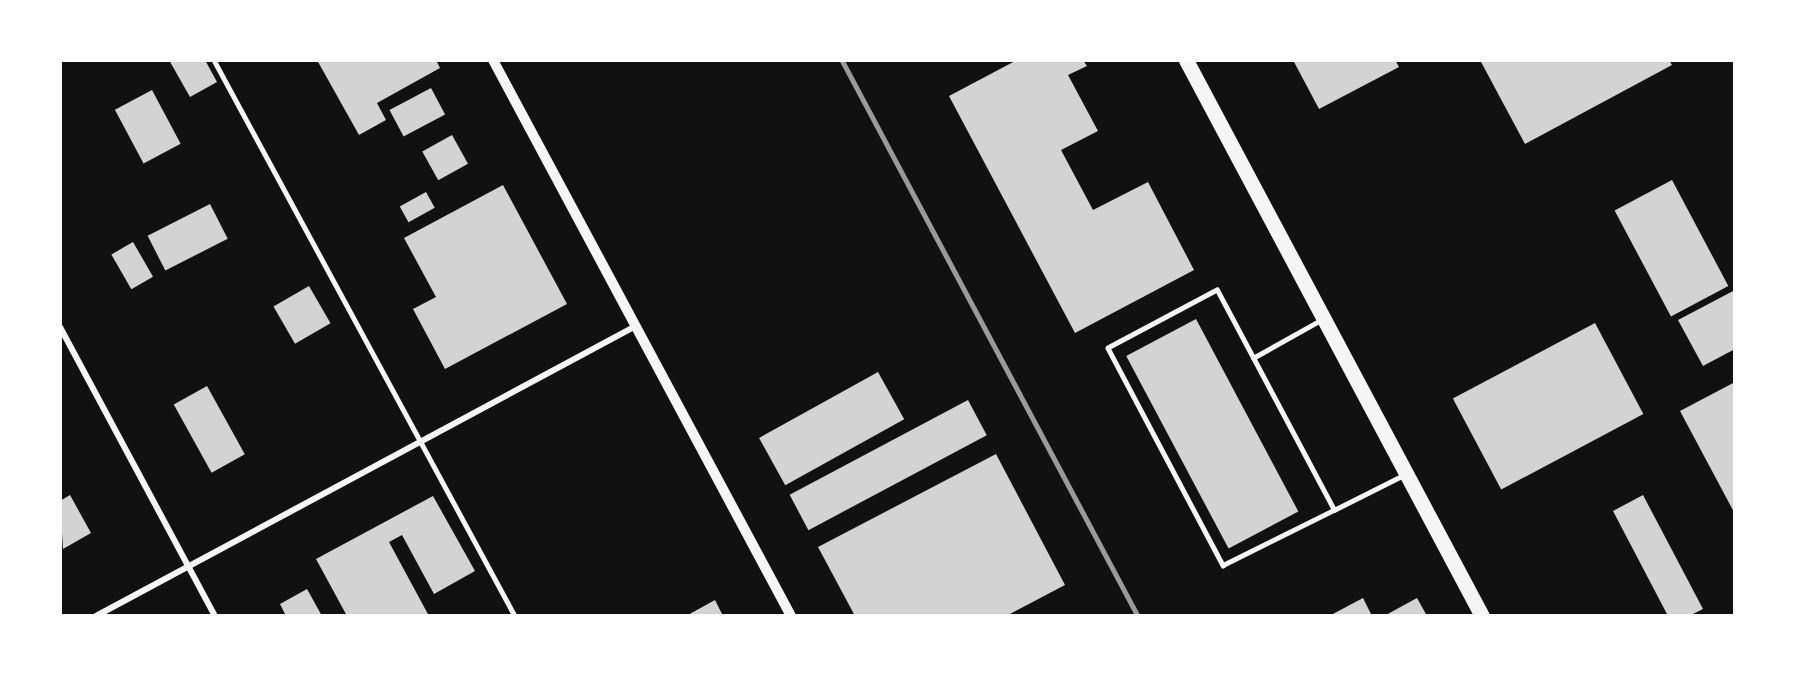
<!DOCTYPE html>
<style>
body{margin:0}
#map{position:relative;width:1795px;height:676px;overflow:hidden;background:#111;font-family:Commissioner,sans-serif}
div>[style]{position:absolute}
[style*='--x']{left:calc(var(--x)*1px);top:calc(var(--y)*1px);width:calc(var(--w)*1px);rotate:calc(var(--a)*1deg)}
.building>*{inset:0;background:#d3d3d3;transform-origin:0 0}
.service>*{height:4.5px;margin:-2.25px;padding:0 2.25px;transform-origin:2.25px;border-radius:2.25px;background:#f5f5f5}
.minor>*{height:6px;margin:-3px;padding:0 3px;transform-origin:3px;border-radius:3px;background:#f5f5f5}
.tertiary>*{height:10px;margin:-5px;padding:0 5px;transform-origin:5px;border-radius:5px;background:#f5f5f5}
.primary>*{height:15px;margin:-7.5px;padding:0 7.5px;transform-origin:7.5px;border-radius:7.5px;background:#f5f5f5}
.rail>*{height:4.5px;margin:-2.25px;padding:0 2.25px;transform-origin:2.25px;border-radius:2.25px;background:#9a9a9a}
span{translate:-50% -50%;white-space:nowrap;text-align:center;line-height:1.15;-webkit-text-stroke:5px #fff;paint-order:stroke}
.frame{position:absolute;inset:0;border:62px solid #fff;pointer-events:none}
</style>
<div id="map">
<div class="building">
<i style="clip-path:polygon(169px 60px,205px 60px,217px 82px,190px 97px)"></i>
<i style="clip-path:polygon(317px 60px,436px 60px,440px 68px,377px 103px,386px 120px,359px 135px)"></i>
<i style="clip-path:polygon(1017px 60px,1083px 60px,1087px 66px,1068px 75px,1098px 131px,1061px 150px,1093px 210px,1148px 182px,1194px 270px,1075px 333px,949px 96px)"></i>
<i style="clip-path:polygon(1293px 60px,1395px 60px,1399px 67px,1319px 109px)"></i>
<i style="clip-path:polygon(1480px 60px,1669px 60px,1672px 65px,1525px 144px)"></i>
<i style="left:431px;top:88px;width:30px;height:47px;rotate:62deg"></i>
<i style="left:152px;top:90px;width:61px;height:42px;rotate:62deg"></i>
<i style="left:452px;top:135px;width:33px;height:34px;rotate:61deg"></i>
<i style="left:1672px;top:180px;width:120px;height:65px;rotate:62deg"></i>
<i style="clip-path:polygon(503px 185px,567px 304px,445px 369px,413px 309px,436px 297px,404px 238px)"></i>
<i style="left:426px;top:192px;width:18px;height:30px;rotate:61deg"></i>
<i style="left:210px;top:204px;width:39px;height:70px;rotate:63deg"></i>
<i style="left:133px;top:242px;width:40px;height:25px;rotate:60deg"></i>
<i style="left:309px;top:286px;width:43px;height:41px;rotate:60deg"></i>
<i style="clip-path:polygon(1735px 290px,1735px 349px,1703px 366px,1678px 320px)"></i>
<i style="left:1196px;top:319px;width:218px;height:79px;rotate:62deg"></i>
<i style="left:1595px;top:323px;width:103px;height:161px;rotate:62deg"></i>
<i style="left:878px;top:372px;width:54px;height:136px;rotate:61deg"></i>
<i style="clip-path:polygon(1735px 382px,1735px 514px,1680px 411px)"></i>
<i style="left:207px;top:386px;width:78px;height:38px;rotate:61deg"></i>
<i style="left:968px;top:400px;width:40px;height:202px;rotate:62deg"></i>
<i style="clip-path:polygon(996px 454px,1065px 585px,1006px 616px,855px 616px,818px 547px)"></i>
<i style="clip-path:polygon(70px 495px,91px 533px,63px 549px,60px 501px)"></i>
<i style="clip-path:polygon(1643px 495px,1703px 609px,1689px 616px,1668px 616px,1613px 511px)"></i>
<i style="clip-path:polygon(433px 496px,475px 571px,434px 594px,402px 535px,389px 542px,429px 616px,347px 616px,316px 559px)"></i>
<i style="clip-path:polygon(307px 589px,322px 616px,286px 616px,280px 604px)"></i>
<i style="clip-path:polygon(1363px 598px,1372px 616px,1329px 616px)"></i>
<i style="clip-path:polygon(1417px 598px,1427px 616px,1384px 616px)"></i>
<i style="clip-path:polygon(715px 600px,723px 616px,686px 616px)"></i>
</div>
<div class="service">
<i style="--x:214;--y:60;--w:632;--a:61.57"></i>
<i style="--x:1253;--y:358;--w:78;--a:-29.2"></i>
<i style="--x:1334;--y:510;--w:249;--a:-118"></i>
<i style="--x:1217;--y:290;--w:123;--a:152"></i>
<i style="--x:1108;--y:348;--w:246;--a:62.1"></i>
<i style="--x:1223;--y:565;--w:124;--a:-26.4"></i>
<i style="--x:1334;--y:510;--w:78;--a:-26.6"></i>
</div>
<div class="minor">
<i style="--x:60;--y:327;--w:328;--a:61.8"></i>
<i style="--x:96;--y:616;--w:613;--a:-28.24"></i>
</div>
<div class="tertiary">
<i style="--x:493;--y:60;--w:631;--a:61.81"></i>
</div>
<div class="primary">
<i style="--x:1186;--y:60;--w:630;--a:61.97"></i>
</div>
<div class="rail">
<i style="--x:842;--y:60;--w:630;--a:61.97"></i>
</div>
<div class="frame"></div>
</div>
